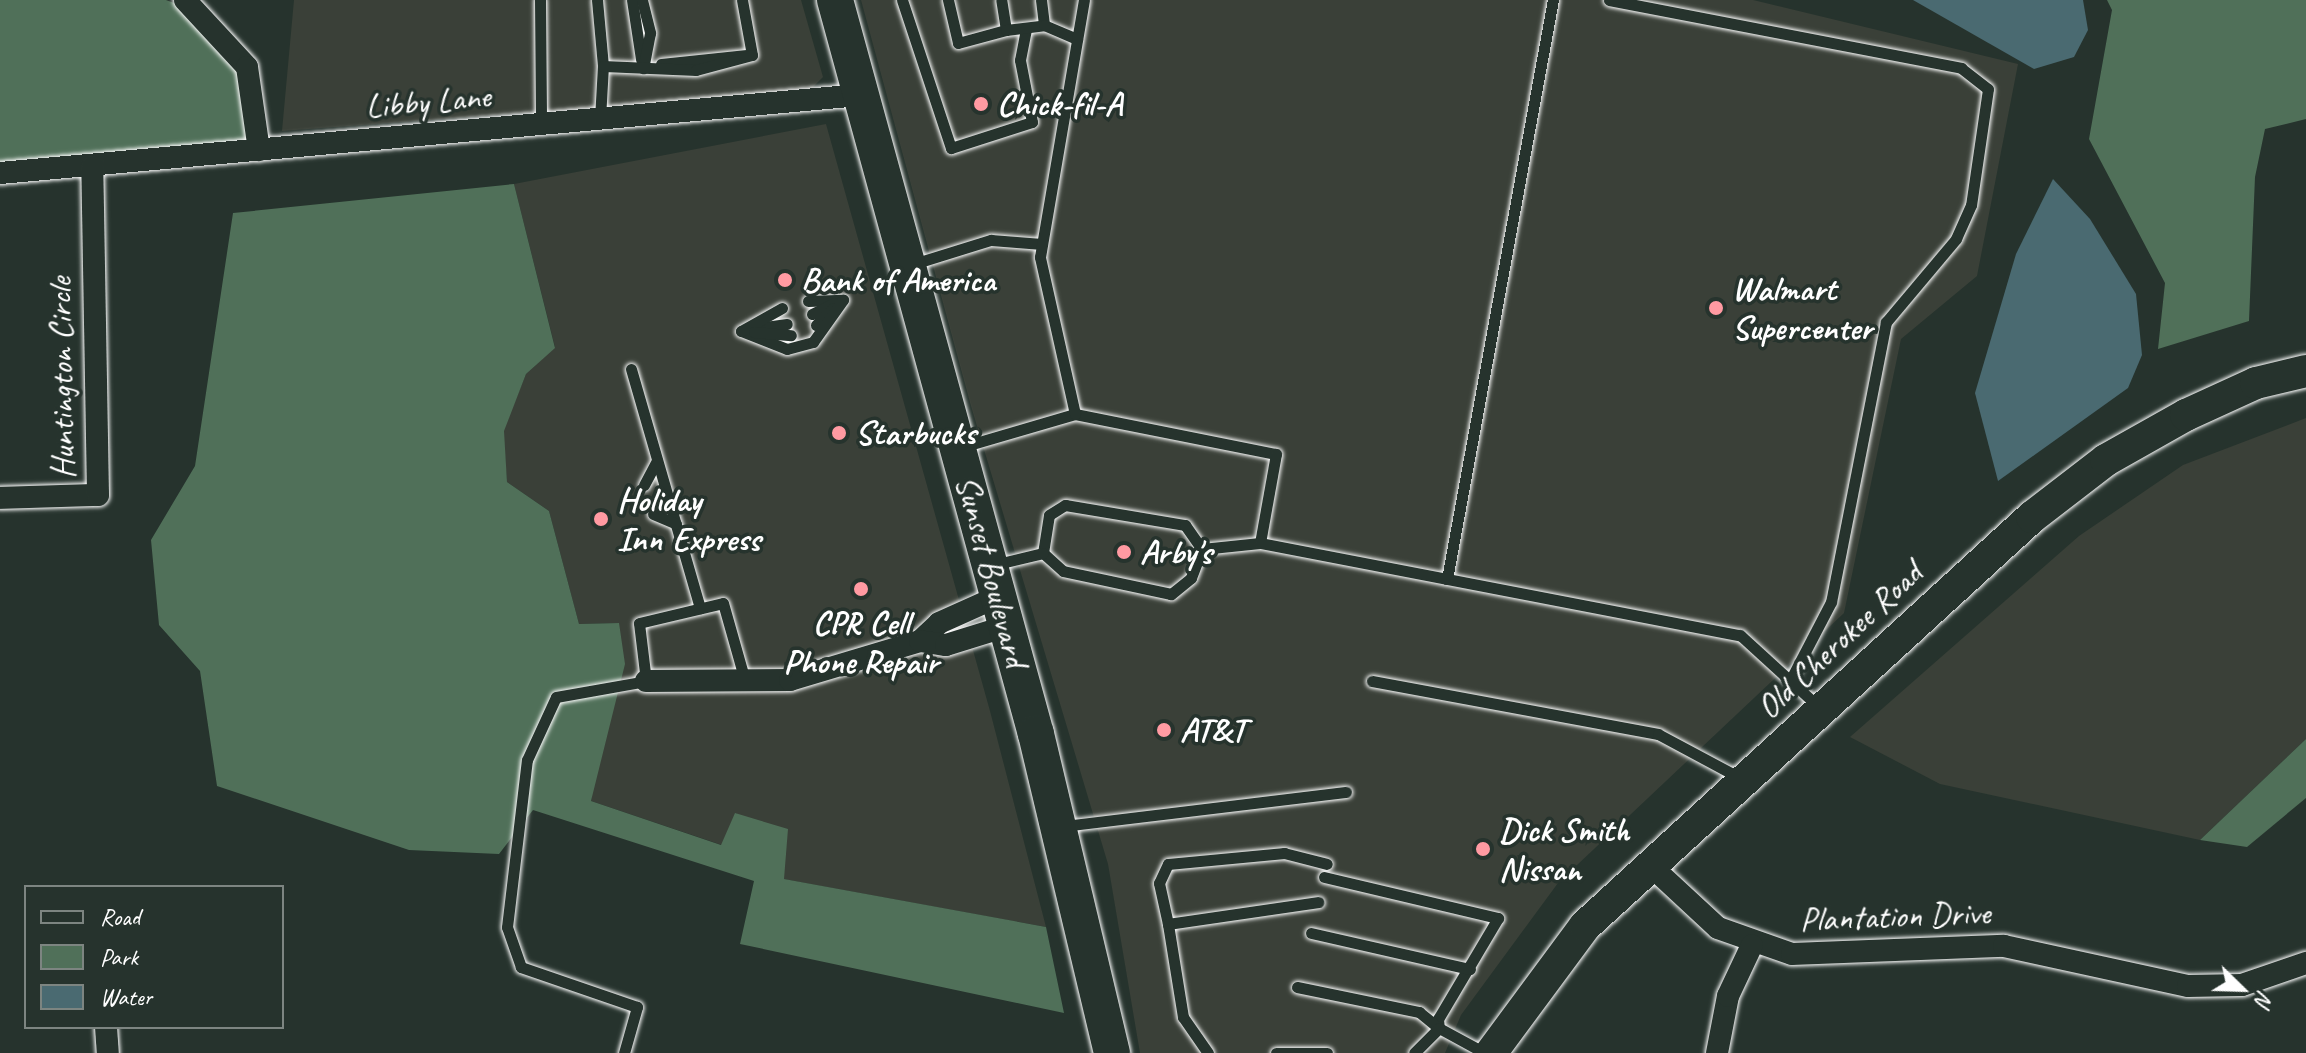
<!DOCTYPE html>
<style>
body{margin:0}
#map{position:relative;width:2306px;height:1053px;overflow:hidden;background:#26332d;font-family:Caveat,sans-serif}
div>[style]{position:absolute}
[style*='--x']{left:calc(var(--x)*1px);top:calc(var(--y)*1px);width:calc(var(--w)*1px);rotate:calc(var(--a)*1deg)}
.built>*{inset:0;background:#3a4038}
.green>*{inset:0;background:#507059}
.water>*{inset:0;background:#4a6a71}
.roads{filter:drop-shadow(0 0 2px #fff) drop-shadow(0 0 2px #fff)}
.lane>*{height:11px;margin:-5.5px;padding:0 5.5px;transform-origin:5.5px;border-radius:5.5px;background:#26332d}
.street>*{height:22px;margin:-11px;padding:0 11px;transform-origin:11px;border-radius:11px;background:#26332d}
.secondary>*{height:32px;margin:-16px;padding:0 16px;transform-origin:16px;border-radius:16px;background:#26332d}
.primary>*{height:36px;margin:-18px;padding:0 18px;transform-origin:18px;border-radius:18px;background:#26332d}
.dots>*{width:22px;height:22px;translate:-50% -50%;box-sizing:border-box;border:4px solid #26332d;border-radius:50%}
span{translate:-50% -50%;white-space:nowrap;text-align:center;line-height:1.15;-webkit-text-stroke:7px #26332d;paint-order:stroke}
.street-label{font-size:34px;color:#fff}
.poi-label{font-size:34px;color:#fff;font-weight:700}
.left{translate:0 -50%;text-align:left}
.legend{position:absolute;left:24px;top:885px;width:260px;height:144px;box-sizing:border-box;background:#26332d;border:2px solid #7d8581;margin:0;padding:10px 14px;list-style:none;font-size:24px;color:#fff}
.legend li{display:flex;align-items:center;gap:16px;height:40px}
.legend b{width:40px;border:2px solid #7d8581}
.north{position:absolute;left:2202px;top:949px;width:80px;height:80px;-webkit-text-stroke:6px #26332d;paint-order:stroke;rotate:113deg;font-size:22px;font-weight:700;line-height:32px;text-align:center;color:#fff}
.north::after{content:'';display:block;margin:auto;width:28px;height:36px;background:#fff;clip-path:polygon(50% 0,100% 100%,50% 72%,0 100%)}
</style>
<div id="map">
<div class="built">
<i style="clip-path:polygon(294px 0,801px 0,823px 77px,808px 92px,282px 131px)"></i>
<i style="clip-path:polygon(861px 0,1753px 0,2018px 64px,1977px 276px,1901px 339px,1844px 613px,1558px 883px,1461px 1015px,1445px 1053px,1140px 1053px,1108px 864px,971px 406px)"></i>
<i style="clip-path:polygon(826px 124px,990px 711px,1046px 927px,783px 879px,736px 813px,722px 845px,591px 801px,619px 623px,579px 624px,549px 511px,507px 482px,503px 431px,526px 374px,555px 347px,514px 184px)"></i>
<i style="clip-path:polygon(2306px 418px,2306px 739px,2200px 840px,1940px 784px,1850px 737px,2079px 536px,2183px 465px)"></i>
</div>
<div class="green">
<i style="clip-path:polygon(0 0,166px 0,190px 9px,234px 47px,259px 150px,0 173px)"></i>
<i style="clip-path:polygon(2107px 0,2306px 0,2306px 119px,2265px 129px,2255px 177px,2249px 321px,2158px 349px,2165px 283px,2089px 139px,2112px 10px)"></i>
<i style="clip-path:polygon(514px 184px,555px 348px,526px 374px,504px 431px,507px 482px,549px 511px,579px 624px,619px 623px,625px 664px,591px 801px,721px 845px,735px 813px,788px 829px,784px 879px,1046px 927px,1064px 1013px,740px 944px,754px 881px,533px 810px,499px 854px,409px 850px,217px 786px,200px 671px,159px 625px,151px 540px,195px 466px,233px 213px)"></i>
<i style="clip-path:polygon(2306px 739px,2306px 798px,2247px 847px,2200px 840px)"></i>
</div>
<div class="water">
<i style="clip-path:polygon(1913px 0,2083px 0,2088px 30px,2074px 57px,2034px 69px)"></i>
<i style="clip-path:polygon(2053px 179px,2090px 219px,2136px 294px,2142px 355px,2128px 388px,1998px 481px,1975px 393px,2016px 254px)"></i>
</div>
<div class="roads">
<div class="lane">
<i style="--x:540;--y:0;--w:124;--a:89.5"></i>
<i style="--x:597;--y:0;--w:66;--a:84.8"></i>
<i style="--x:632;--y:0;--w:60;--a:81.3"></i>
<i style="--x:642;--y:0;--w:34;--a:76"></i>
<i style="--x:650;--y:33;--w:36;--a:101"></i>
<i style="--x:742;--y:0;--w:56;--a:79.7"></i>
<i style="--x:902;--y:0;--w:156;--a:71.7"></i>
<i style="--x:951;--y:148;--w:85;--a:-17.8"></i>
<i style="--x:1032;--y:122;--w:63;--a:-101"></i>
<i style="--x:1020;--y:60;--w:32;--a:-79"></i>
<i style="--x:948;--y:0;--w:44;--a:76.9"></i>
<i style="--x:958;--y:43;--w:50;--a:-15.2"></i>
<i style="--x:1006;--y:30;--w:30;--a:-99"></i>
<i style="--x:1041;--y:0;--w:25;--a:83"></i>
<i style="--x:1609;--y:0;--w:359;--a:10.9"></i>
<i style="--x:1961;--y:68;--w:34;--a:38"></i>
<i style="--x:1988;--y:89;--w:117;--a:98.3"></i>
<i style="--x:1971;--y:205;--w:37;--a:114"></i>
<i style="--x:1956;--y:239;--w:109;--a:130.1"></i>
<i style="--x:1886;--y:322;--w:285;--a:101.1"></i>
<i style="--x:1831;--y:602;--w:85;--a:117.5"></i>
<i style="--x:1006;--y:30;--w:38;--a:-7"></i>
<i style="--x:1044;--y:25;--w:36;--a:23"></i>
<i style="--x:661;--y:64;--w:86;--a:-6"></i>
<i style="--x:600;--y:119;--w:53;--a:-86.8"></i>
<i style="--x:603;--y:66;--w:93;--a:2.5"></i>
<i style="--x:696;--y:70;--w:58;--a:-15"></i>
<i style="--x:910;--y:265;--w:85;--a:-17.2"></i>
<i style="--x:991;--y:240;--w:51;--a:4.5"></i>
<i style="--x:808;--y:301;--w:35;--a:-2"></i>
<i style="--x:812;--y:314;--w:25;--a:-26"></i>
<i style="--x:816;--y:325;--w:24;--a:-45"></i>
<i style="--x:758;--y:328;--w:29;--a:-8"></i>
<i style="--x:741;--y:331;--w:49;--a:21.4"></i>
<i style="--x:787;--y:349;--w:27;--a:-15"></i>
<i style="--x:813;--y:342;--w:52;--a:-54.5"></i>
<i style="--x:741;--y:331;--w:47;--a:-29.3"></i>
<i style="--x:754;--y:332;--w:37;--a:5"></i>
<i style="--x:631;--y:369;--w:249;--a:73.9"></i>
<i style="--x:1075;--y:414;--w:205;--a:11.3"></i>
<i style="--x:1276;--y:454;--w:90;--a:100.2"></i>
<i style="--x:962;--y:447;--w:118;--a:-16.3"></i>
<i style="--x:1075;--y:414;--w:161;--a:-102.6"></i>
<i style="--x:1040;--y:257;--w:261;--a:-80.3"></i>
<i style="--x:644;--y:485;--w:27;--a:-62"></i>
<i style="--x:1065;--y:505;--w:122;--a:9.5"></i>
<i style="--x:1185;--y:525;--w:29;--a:55"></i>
<i style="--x:1202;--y:549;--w:31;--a:111"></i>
<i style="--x:1191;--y:578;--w:26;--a:141"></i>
<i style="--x:1171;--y:594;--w:110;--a:-168"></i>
<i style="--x:1063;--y:571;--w:27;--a:-138"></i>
<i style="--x:1043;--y:553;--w:38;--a:-81"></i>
<i style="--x:1049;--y:515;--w:19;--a:-32"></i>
<i style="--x:653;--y:514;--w:25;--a:23"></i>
<i style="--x:1202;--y:549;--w:58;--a:-5.9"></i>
<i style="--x:1260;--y:543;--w:489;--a:10.9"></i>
<i style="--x:1740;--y:635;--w:108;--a:42.4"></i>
<i style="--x:993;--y:565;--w:51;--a:-13.5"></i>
<i style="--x:1447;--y:579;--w:589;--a:-79.63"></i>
<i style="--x:1372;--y:681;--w:291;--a:10.5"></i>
<i style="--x:1658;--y:734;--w:93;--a:28.2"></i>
<i style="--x:1064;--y:826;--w:284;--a:-6.9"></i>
<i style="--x:1324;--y:877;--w:179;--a:13.3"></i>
<i style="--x:1498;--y:918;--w:117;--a:120.7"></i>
<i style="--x:1438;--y:1019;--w:9;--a:84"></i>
<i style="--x:1439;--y:1028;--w:52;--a:28.5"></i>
<i style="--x:1168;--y:924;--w:42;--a:-102.4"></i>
<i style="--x:1159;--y:883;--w:21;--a:-65"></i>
<i style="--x:1168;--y:864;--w:117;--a:-5.4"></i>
<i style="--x:1284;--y:853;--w:44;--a:14.3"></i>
<i style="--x:1311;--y:933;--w:163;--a:12.8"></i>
<i style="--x:1297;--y:987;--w:125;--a:11.6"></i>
<i style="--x:1419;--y:1012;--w:26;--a:39"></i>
<i style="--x:1439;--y:1028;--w:35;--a:135"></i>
<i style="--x:624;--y:1053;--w:48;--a:-74.2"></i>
<i style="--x:637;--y:1007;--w:123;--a:-161"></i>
<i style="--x:521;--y:967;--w:42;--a:-109.3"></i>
<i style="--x:507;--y:927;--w:168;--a:-83.2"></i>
<i style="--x:527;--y:760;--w:69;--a:-65.3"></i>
<i style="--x:556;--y:697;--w:91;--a:-10.1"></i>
<i style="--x:646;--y:681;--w:58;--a:-96.9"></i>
<i style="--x:639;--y:623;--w:86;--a:-13.4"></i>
<i style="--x:723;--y:603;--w:81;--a:74.2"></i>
<i style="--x:1208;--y:1053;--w:44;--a:-124.8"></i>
<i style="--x:1183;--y:1017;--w:94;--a:-99.2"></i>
<i style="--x:1168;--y:924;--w:152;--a:-8.3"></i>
<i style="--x:1276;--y:1053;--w:51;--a:0"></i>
</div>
<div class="street">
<i style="--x:185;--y:0;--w:91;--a:47.2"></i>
<i style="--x:247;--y:67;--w:84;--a:81.8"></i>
<i style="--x:0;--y:173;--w:865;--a:-5.18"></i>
<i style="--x:0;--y:498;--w:98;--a:-1.8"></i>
<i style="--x:98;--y:495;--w:329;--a:-91"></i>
<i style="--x:920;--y:641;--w:26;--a:-43"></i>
<i style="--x:939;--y:623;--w:66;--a:-24.2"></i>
<i style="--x:646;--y:681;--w:144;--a:-0.4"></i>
<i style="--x:790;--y:680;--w:136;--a:-16.7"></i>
<i style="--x:920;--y:641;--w:26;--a:9"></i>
<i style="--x:946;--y:645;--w:64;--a:-17.3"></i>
<i style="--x:1651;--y:866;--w:91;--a:42.8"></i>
<i style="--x:1718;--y:928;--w:78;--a:19.4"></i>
<i style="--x:1792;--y:954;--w:212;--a:-2.2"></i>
<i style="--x:2004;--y:946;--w:188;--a:12.3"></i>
<i style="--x:2188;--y:986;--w:54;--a:-1.1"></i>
<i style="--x:2242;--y:985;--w:68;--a:-19"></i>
<i style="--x:106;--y:1027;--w:26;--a:86"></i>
<i style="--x:1717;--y:1053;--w:58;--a:-79.1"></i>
<i style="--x:1728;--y:996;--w:56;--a:-64.8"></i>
</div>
<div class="secondary">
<i style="--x:1491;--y:1053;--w:158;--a:-53.5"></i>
<i style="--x:1585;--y:926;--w:606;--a:-42.46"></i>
<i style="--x:2032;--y:517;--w:93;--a:-37.6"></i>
<i style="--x:2106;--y:460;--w:92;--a:-29.4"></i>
<i style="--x:2186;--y:415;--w:77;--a:-24.6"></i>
<i style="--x:2256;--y:383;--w:51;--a:-13.5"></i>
</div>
<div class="primary">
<i style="--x:835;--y:0;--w:761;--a:74.69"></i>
<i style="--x:1036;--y:734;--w:328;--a:76.6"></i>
</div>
</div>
<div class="dots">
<i style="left:981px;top:104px;background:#ff9aa2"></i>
<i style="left:785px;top:280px;background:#ff9aa2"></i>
<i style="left:1716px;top:308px;background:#ff9aa2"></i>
<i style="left:839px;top:433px;background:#ff9aa2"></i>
<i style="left:601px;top:519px;background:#ff9aa2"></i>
<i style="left:1124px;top:552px;background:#ff9aa2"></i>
<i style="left:861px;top:589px;background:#ff9aa2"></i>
<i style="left:1164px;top:730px;background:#ff9aa2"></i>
<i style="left:1483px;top:849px;background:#ff9aa2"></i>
</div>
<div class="street-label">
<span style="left:428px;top:101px;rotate:-5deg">Libby Lane</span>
<span style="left:61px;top:378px;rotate:-91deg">Huntington Circle</span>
<span style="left:992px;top:571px;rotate:75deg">Sunset Boulevard</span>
<span style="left:1839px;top:640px;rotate:-43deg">Old Cherokee Road</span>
<span style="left:1895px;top:916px;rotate:-2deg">Plantation Drive</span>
</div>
<div class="poi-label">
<span class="left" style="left:997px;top:104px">Chick-fil-A</span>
<span class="left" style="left:801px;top:280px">Bank of America</span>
<span class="left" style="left:1732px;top:308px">Walmart<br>Supercenter</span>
<span class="left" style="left:855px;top:433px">Starbucks</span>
<span class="left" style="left:617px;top:519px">Holiday<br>Inn Express</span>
<span class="left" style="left:1140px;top:552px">Arby's</span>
<span style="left:861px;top:642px">CPR Cell<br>Phone Repair</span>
<span class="left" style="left:1180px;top:730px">AT&amp;T</span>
<span class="left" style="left:1499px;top:849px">Dick Smith<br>Nissan</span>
</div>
<ul class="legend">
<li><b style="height:10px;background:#26332d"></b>Road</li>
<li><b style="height:22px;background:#507059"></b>Park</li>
<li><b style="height:22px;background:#4a6a71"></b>Water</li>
</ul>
<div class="north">N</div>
</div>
